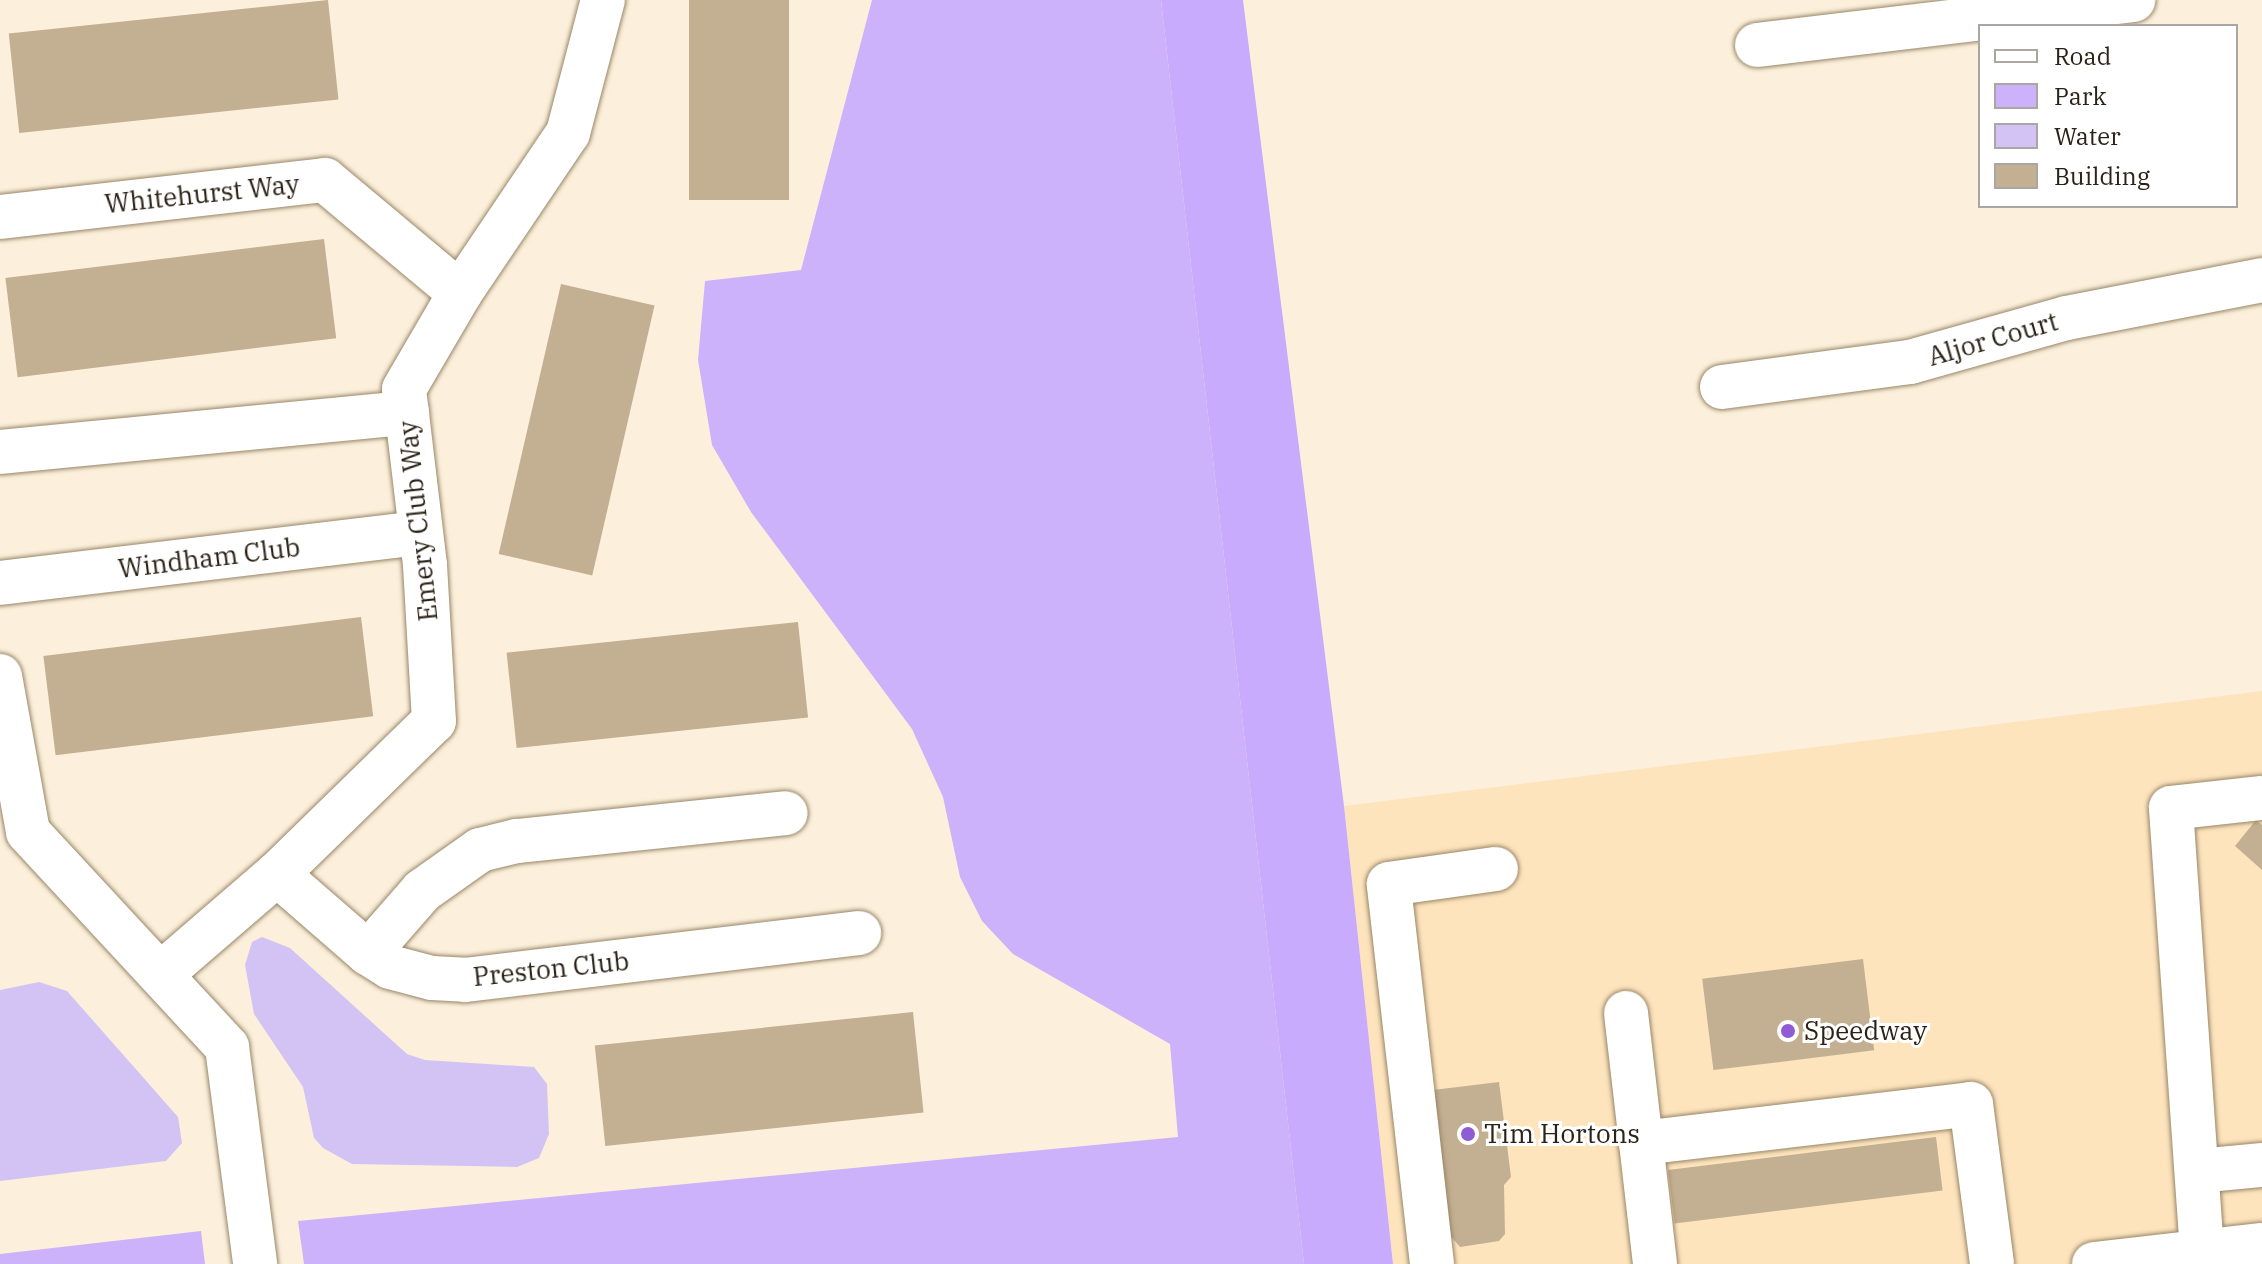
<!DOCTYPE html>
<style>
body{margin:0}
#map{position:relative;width:2262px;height:1264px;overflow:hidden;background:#fcf0dc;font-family:"IBM Plex Serif",serif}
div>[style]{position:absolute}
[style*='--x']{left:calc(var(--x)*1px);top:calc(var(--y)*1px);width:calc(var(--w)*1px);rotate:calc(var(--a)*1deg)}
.built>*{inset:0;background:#fde4bd}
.green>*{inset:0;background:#cbb2fa}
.forest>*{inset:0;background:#c9abfd}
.water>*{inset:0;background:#d3c3f5}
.building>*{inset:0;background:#c3af91;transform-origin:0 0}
.roads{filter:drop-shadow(0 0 2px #998668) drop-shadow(0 0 2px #998668)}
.minor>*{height:44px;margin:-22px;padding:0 22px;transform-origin:22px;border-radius:22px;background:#fff}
.dots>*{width:22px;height:22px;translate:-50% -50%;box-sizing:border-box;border:4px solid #fff;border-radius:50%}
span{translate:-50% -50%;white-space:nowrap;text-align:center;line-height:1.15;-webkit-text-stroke:6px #fff;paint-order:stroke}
.street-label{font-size:26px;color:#2b2317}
.poi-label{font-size:26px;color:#2b2317}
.left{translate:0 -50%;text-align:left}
.legend{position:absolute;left:1978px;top:24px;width:260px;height:184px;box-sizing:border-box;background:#fff;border:2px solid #aaa7a2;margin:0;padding:10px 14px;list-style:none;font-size:24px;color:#2b2317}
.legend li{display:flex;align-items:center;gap:16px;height:40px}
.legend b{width:40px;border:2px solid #aaa7a2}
</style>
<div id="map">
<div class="built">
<i style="clip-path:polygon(2262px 691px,2262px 1264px,1393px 1264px,1344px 806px)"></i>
</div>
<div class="green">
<i style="clip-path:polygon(872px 0,1161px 0,1304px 1264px,304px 1264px,298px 1221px,1178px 1137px,1170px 1044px,1013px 954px,982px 921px,960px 877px,943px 797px,912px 729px,751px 512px,712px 445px,698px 360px,705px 281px,801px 270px)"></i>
<i style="clip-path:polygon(201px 1231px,205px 1264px,0 1264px,0 1254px)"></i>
</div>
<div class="forest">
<i style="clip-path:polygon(1161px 0,1243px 0,1344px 806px,1393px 1264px,1304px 1264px)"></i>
</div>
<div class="water">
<i style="clip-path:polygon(262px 937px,290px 948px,407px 1054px,425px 1060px,534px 1067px,547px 1084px,549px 1134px,539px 1158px,517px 1167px,352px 1164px,323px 1148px,314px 1138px,303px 1087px,254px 1014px,245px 965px,252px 942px)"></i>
<i style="clip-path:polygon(39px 982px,67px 991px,178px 1117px,182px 1143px,166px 1161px,0 1181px,0 990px)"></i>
</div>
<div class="building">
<i style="left:328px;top:0;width:100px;height:321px;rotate:84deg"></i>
<i style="left:689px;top:0;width:100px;height:200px"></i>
<i style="left:324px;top:239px;width:100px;height:321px;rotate:83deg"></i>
<i style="left:561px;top:284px;width:96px;height:277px;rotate:13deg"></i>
<i style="left:361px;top:617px;width:100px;height:320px;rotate:83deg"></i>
<i style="left:798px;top:622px;width:96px;height:293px;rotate:84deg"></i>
<i style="clip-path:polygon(2256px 820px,2262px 825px,2262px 870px,2235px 846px)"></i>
<i style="left:1863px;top:959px;width:92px;height:162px;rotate:83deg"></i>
<i style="left:913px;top:1012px;width:101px;height:320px;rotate:84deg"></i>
<i style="clip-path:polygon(1499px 1082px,1511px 1177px,1504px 1185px,1505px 1234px,1499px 1241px,1460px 1247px,1442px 1226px,1425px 1091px)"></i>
<i style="left:1936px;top:1137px;width:54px;height:270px;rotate:83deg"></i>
</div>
<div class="roads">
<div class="minor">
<i style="--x:1757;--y:45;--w:379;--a:-6.8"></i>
<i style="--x:0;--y:217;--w:327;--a:-6.5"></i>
<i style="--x:325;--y:180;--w:176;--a:39.9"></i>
<i style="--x:1722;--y:387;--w:190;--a:-7.6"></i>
<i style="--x:1910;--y:362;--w:163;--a:-15.7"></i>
<i style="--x:2067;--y:318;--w:199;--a:-11"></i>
<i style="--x:0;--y:452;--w:409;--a:-5.5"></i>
<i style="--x:0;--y:583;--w:422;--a:-6.8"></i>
<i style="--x:0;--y:676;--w:158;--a:79.8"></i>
<i style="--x:28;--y:832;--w:293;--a:47.2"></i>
<i style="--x:227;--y:1047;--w:219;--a:82.6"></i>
<i style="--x:277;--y:874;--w:121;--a:41"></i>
<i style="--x:368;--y:953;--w:26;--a:32"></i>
<i style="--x:390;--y:967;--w:43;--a:14.7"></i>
<i style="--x:432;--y:978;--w:33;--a:3"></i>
<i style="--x:465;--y:980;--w:397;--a:-6.8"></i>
<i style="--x:368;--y:953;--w:82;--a:-48.9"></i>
<i style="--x:422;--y:891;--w:71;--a:-35.3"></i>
<i style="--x:480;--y:850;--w:38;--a:-14"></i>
<i style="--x:517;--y:841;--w:270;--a:-5.9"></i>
<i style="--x:161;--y:974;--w:153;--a:-40.8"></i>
<i style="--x:277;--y:874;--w:219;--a:-44.3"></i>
<i style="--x:434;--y:721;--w:156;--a:-93.3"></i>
<i style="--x:425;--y:565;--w:177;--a:-96.8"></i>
<i style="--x:404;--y:389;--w:111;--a:-59.7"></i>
<i style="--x:460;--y:293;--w:193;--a:-56"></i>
<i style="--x:568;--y:133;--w:138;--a:-75.3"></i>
<i style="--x:1626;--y:1013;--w:253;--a:83.4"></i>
<i style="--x:1641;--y:1143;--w:332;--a:-6.7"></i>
<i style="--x:1971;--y:1104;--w:161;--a:82.5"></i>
<i style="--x:2197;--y:1171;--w:65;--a:-5.3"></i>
<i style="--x:2202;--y:1252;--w:445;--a:-94"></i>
<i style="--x:2171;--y:808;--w:92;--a:-6.3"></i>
<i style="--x:1432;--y:1264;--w:382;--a:-96.5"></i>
<i style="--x:1389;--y:884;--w:108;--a:-8"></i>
<i style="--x:2094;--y:1264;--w:169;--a:-6.5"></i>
</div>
</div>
<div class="dots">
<i style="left:1788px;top:1031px;background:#8e5cd5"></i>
<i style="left:1468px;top:1134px;background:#8e5cd5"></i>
</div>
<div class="street-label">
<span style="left:202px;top:194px;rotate:-6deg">Whitehurst Way</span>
<span style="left:1993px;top:339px;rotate:-16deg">Aljor Court</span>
<span style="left:418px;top:521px;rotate:-96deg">Emery Club Way</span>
<span style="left:209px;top:558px;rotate:-7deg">Windham Club</span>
<span style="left:551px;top:969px;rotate:-6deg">Preston Club</span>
</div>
<div class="poi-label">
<span class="left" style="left:1804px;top:1031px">Speedway</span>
<span class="left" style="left:1484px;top:1134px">Tim Hortons</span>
</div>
<ul class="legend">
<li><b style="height:10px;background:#fff"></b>Road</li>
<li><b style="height:22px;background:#cbb2fa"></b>Park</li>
<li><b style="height:22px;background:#d3c3f5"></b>Water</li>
<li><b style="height:22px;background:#c3af91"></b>Building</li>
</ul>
</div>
